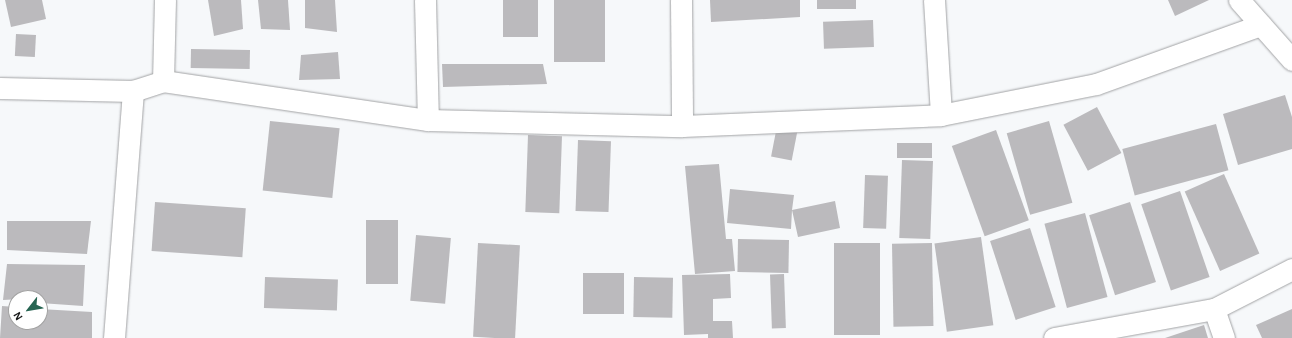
<!DOCTYPE html>
<style>
body{margin:0}
#map{position:relative;width:1292px;height:338px;overflow:hidden;background:#f6f8fa;font-family:"Alegreya Sans",sans-serif}
div>[style]{position:absolute}
[style*='--x']{left:calc(var(--x)*1px);top:calc(var(--y)*1px);width:calc(var(--w)*1px);rotate:calc(var(--a)*1deg)}
.building>*{inset:0;background:#bbbabd;transform-origin:0 0}
.roads{filter:drop-shadow(0 0 1px #a2a3a5) drop-shadow(0 0 1px #a2a3a5)}
.minor>*{height:21px;margin:-10.5px;padding:0 10.5px;transform-origin:10.5px;border-radius:10.5px;background:#fff}
span{translate:-50% -50%;white-space:nowrap;text-align:center;line-height:1.15;-webkit-text-stroke:4px #fff;paint-order:stroke}
.north{position:absolute;left:8px;top:290px;width:40px;height:40px;box-sizing:border-box;background:#fff;border:1px solid #a2a2a2;border-radius:50%;rotate:239deg;font-size:11px;font-weight:700;line-height:16px;text-align:center;color:#161717}
.north::after{content:'';display:block;margin:auto;width:14px;height:18px;background:#276552;clip-path:polygon(50% 0,100% 100%,50% 72%,0 100%)}
</style>
<div id="map">
<div class="building">
<i style="clip-path:polygon(5px 0,42px 0,46px 19px,11px 27px)"></i>
<i style="clip-path:polygon(208px 0,241px 0,243px 29px,214px 36px)"></i>
<i style="clip-path:polygon(258px 0,288px 0,290px 30px,261px 29px)"></i>
<i style="clip-path:polygon(305px 0,335px 0,337px 32px,305px 28px)"></i>
<i style="left:503px;top:0;width:35px;height:37px"></i>
<i style="left:554px;top:0;width:51px;height:62px"></i>
<i style="clip-path:polygon(710px 0,800px 0,800px 17px,711px 22px)"></i>
<i style="left:817px;top:0;width:39px;height:9px"></i>
<i style="clip-path:polygon(1168px 0,1209px 0,1175px 16px)"></i>
<i style="left:873px;top:20px;width:27px;height:50px;rotate:88deg"></i>
<i style="left:16px;top:34px;width:20px;height:22px;rotate:3deg"></i>
<i style="left:191px;top:49px;width:59px;height:19px;rotate:1deg"></i>
<i style="clip-path:polygon(338px 52px,340px 79px,299px 80px,301px 55px)"></i>
<i style="clip-path:polygon(442px 64px,543px 64px,547px 84px,443px 87px)"></i>
<i style="clip-path:polygon(1285px 95px,1292px 117px,1292px 149px,1238px 165px,1223px 114px)"></i>
<i style="left:1097px;top:107px;width:52px;height:38px;rotate:62deg"></i>
<i style="left:270px;top:121px;width:70px;height:70px;rotate:6deg"></i>
<i style="left:1049px;top:121px;width:85px;height:44px;rotate:74deg"></i>
<i style="left:1216px;top:124px;width:48px;height:97px;rotate:75deg"></i>
<i style="left:777px;top:126px;width:21px;height:31px;rotate:11deg"></i>
<i style="left:996px;top:130px;width:96px;height:47px;rotate:70deg"></i>
<i style="left:528px;top:135px;width:34px;height:77px;rotate:2deg"></i>
<i style="left:578px;top:140px;width:33px;height:71px;rotate:2deg"></i>
<i style="left:932px;top:143px;width:15px;height:35px;rotate:90deg"></i>
<i style="left:902px;top:160px;width:31px;height:78px;rotate:2deg"></i>
<i style="clip-path:polygon(719px 164px,726px 239px,732px 239px,735px 271px,695px 274px,685px 166px)"></i>
<i style="left:1224px;top:174px;width:87px;height:43px;rotate:66deg"></i>
<i style="left:865px;top:175px;width:23px;height:53px;rotate:2deg"></i>
<i style="clip-path:polygon(730px 189px,794px 195px,792px 210px,835px 201px,840px 228px,798px 237px,792px 210px,791px 229px,727px 223px)"></i>
<i style="left:1180px;top:191px;width:91px;height:41px;rotate:71deg"></i>
<i style="left:155px;top:202px;width:91px;height:49px;rotate:4deg"></i>
<i style="left:1130px;top:202px;width:84px;height:43px;rotate:72deg"></i>
<i style="left:1085px;top:213px;width:87px;height:42px;rotate:75deg"></i>
<i style="left:366px;top:220px;width:32px;height:64px"></i>
<i style="clip-path:polygon(7px 221px,91px 221px,87px 254px,7px 250px)"></i>
<i style="left:1030px;top:228px;width:83px;height:42px;rotate:72deg"></i>
<i style="left:416px;top:235px;width:35px;height:66px;rotate:5deg"></i>
<i style="left:981px;top:237px;width:89px;height:47px;rotate:82deg"></i>
<i style="left:738px;top:239px;width:51px;height:33px;rotate:1deg"></i>
<i style="left:478px;top:243px;width:42px;height:94px;rotate:3deg"></i>
<i style="left:834px;top:243px;width:46px;height:92px"></i>
<i style="left:932px;top:243px;width:83px;height:40px;rotate:89deg"></i>
<i style="clip-path:polygon(7px 264px,85px 265px,83px 306px,40px 303px,40px 298px,3px 300px)"></i>
<i style="left:583px;top:273px;width:41px;height:41px"></i>
<i style="clip-path:polygon(730px 274px,731px 298px,713px 299px,713px 321px,732px 321px,733px 338px,708px 338px,708px 334px,684px 335px,682px 275px)"></i>
<i style="left:784px;top:274px;width:54px;height:14px;rotate:88deg"></i>
<i style="left:265px;top:277px;width:73px;height:31px;rotate:2deg"></i>
<i style="left:634px;top:277px;width:39px;height:40px;rotate:1deg"></i>
<i style="clip-path:polygon(2px 306px,16px 307px,16px 322px,40px 322px,40px 309px,92px 312px,92px 338px,0 338px)"></i>
<i style="clip-path:polygon(1292px 309px,1292px 338px,1262px 338px,1256px 325px)"></i>
<i style="clip-path:polygon(1204px 325px,1208px 338px,1165px 338px)"></i>
</div>
<div class="roads">
<div class="minor">
<i style="--x:425;--y:0;--w:120;--a:88.6"></i>
<i style="--x:681;--y:0;--w:126;--a:89.5"></i>
<i style="--x:934;--y:0;--w:115;--a:86.5"></i>
<i style="--x:1239;--y:0;--w:80;--a:48.5"></i>
<i style="--x:163;--y:81;--w:81;--a:-88.6"></i>
<i style="--x:0;--y:88;--w:133;--a:1.3"></i>
<i style="--x:133;--y:91;--w:32;--a:-18"></i>
<i style="--x:163;--y:81;--w:268;--a:8.4"></i>
<i style="--x:428;--y:120;--w:254;--a:1.4"></i>
<i style="--x:682;--y:126;--w:259;--a:-2.4"></i>
<i style="--x:941;--y:115;--w:158;--a:-11.3"></i>
<i style="--x:1096;--y:84;--w:175;--a:-19.7"></i>
<i style="--x:1214;--y:309;--w:31;--a:71"></i>
<i style="--x:114;--y:338;--w:248;--a:-85.6"></i>
<i style="--x:1054;--y:338;--w:163;--a:-10.3"></i>
<i style="--x:1214;--y:309;--w:88;--a:-27.1"></i>
</div>
</div>
<div class="north">N</div>
</div>
